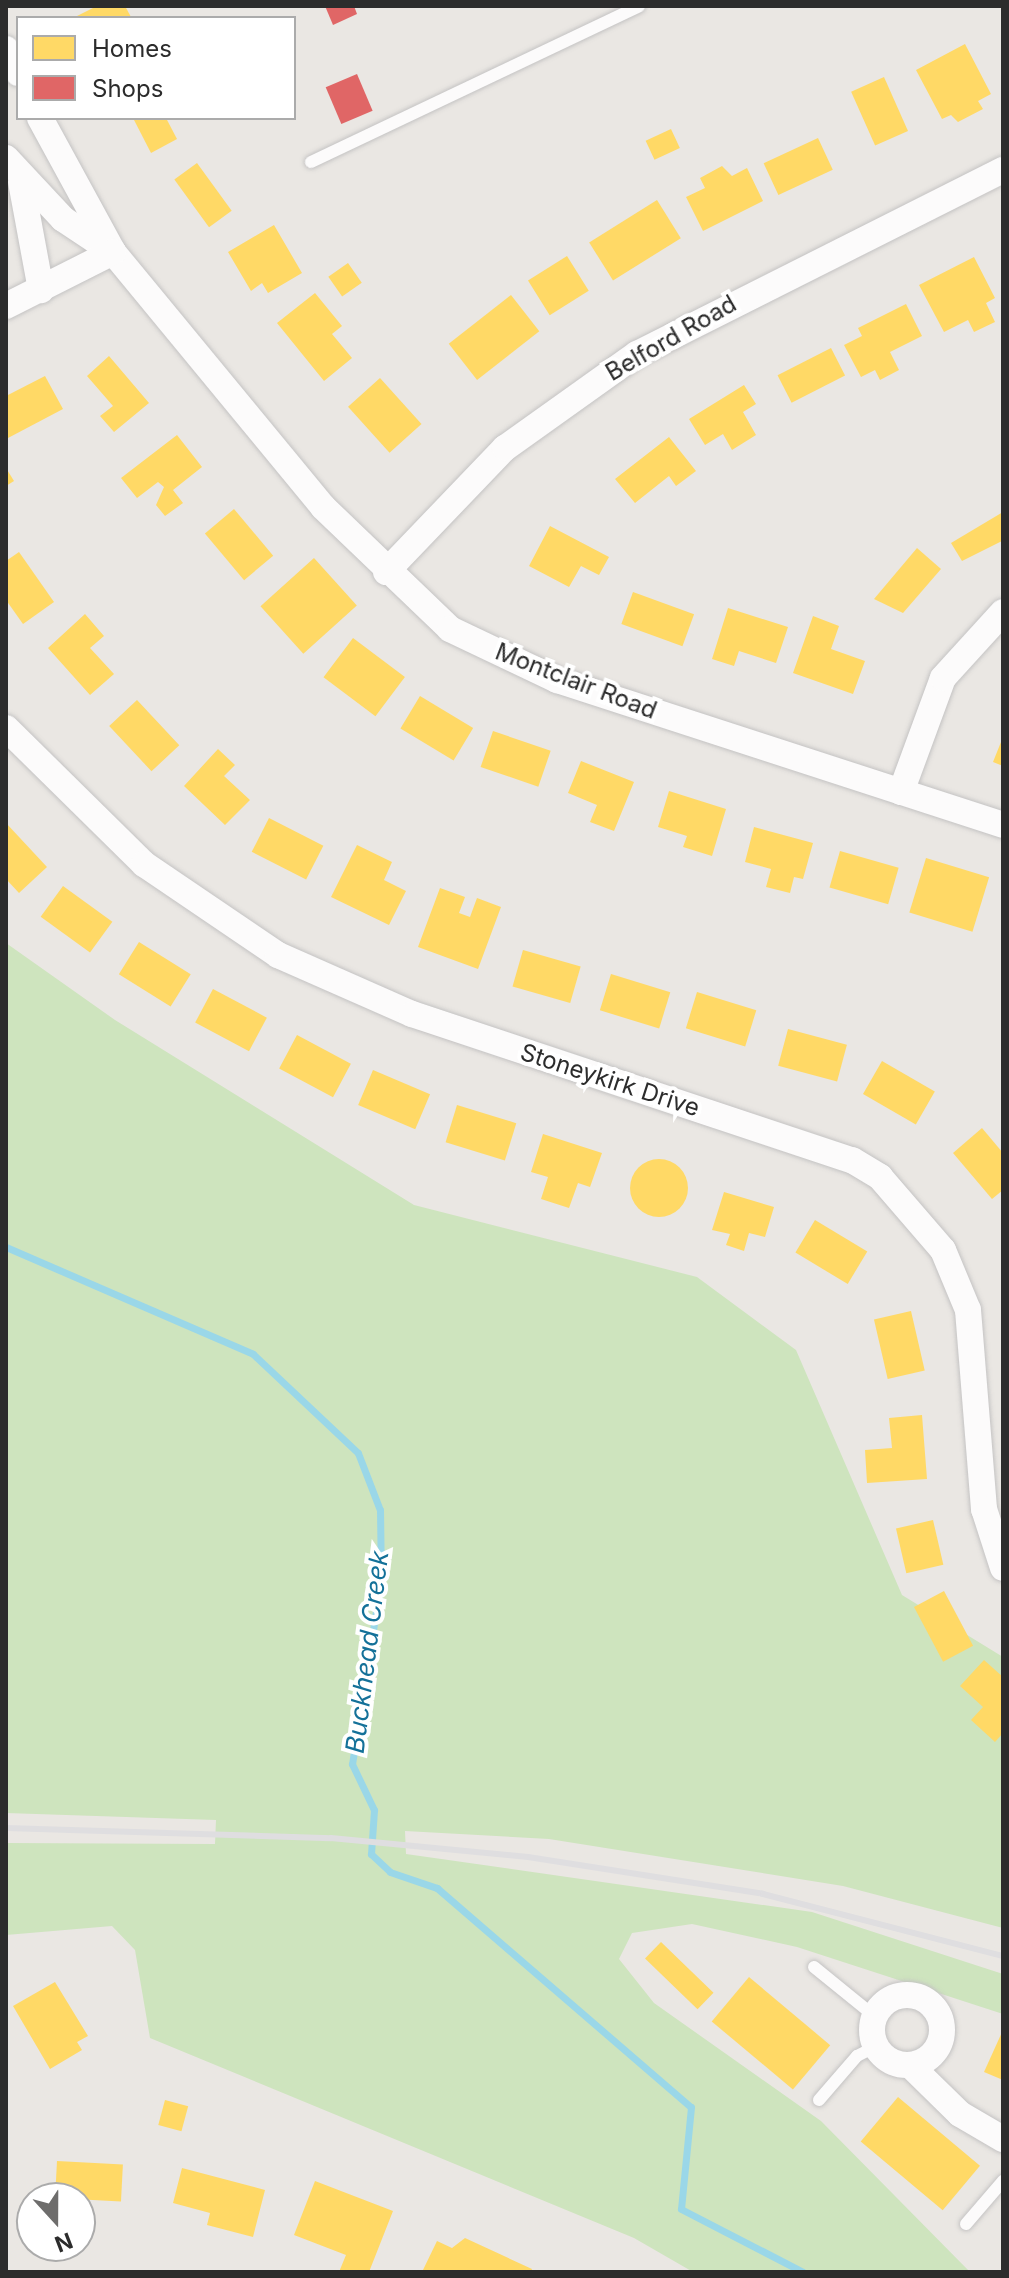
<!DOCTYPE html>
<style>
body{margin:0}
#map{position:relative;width:1009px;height:2278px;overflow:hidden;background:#eae7e3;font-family:Inter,sans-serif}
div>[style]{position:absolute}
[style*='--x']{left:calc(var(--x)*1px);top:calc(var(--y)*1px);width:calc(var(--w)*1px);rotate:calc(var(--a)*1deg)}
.green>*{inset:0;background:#cee4be}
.homes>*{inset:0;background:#ffd966;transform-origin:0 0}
.round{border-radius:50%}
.shops>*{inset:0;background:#e06666;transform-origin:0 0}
.stream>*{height:7px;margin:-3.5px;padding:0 3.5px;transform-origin:3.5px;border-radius:3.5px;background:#9ad7e8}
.roads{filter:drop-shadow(0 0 2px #c4c3c3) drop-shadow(0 0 2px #c4c3c3)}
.service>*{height:12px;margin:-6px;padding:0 6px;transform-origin:6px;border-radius:6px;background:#fcfbfb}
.minor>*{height:26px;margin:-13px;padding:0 13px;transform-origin:13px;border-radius:13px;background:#fcfbfb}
.minor>.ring{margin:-13px;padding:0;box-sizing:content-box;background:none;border:26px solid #fcfbfb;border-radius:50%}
.rail>*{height:6px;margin:-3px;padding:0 3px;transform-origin:3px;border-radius:3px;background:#dfdee0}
span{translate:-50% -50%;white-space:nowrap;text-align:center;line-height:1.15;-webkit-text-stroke:8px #fff;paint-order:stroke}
.street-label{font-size:24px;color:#2c2c2c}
.water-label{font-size:26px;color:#147199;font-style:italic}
.frame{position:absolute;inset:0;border:8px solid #2c2c2c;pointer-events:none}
.legend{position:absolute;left:16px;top:16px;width:280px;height:104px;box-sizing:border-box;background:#fff;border:2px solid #ababab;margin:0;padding:10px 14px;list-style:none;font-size:24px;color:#2c2c2c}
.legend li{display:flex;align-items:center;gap:16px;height:40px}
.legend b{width:40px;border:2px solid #ababab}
.north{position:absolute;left:16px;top:2182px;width:80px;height:80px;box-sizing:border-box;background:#fff;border:2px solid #ababab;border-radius:50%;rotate:159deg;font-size:22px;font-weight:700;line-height:32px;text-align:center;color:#2c2c2c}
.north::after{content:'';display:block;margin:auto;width:28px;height:36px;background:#6e6d6c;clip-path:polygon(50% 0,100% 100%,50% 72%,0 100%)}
</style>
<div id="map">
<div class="green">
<i style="clip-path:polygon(6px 943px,115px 1020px,414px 1205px,697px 1277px,796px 1350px,902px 1595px,1003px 1657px,1003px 1928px,843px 1886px,549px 1839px,405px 1831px,406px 1854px,812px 1912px,1003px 1974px,1003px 2014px,797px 1947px,692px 1924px,632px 1933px,619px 1959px,654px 2003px,821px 2121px,970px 2272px,693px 2272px,634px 2238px,150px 2038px,135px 1950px,112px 1926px,6px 1935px,6px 1843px,215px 1844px,216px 1820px,6px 1813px)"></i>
</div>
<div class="homes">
<i style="clip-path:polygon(97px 6px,125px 6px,131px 17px,73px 18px)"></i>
<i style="clip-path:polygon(965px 44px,991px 94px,978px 101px,983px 109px,958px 122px,951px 115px,942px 119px,916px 70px)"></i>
<i style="left:884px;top:77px;width:59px;height:36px;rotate:66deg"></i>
<i style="clip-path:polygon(133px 118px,166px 118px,177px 139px,151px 153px)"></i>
<i style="left:671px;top:129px;width:21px;height:28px;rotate:65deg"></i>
<i style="left:818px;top:138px;width:35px;height:60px;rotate:65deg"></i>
<i style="left:197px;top:163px;width:59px;height:28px;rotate:54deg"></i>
<i style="clip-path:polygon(722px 166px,732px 176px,747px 168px,763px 201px,703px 231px,686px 197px,705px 188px,700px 178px)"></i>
<i style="left:657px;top:200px;width:45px;height:80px;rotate:58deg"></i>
<i style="clip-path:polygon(274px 225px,302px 273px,268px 293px,262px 283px,251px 291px,228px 252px)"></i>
<i style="left:567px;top:256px;width:41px;height:46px;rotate:58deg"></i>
<i style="clip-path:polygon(974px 257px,995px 298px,986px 303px,995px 322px,974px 332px,968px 320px,944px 332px,919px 285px)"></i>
<i style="left:348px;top:263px;width:24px;height:24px;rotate:55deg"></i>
<i style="clip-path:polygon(315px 293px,342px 326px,332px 334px,352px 358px,324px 381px,277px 323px)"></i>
<i style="left:511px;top:295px;width:46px;height:79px;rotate:52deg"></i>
<i style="clip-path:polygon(906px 304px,922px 336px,890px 352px,899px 370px,880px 380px,875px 370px,861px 377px,844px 345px,862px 336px,858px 328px)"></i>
<i style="left:831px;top:348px;width:31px;height:60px;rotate:63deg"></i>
<i style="clip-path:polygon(109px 356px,149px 403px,114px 432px,100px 416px,113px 406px,87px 376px)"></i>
<i style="clip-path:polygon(45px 376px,63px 409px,8px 438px,6px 396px)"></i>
<i style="left:380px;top:378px;width:62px;height:43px;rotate:48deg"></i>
<i style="clip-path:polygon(744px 385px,756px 404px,743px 412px,756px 435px,732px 450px,723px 434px,705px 445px,689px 419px)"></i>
<i style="clip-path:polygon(177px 435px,202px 467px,173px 490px,183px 503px,165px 516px,156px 505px,164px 487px,158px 482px,137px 498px,121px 478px)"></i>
<i style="clip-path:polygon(669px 437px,696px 471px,676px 486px,669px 476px,635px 503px,615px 479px)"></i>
<i style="clip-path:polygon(6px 468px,14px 481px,6px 486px)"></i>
<i style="left:234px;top:509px;width:61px;height:38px;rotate:50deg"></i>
<i style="clip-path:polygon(1003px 512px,1002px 541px,962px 561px,951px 543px)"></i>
<i style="clip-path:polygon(550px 526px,609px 557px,599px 575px,581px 566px,569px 587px,529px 566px)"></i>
<i style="clip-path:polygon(917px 548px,941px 569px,903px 613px,874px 599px)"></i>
<i style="clip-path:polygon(19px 552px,54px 602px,23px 624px,6px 600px,6px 561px)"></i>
<i style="left:314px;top:558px;width:64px;height:72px;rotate:48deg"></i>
<i style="left:633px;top:592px;width:65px;height:34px;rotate:20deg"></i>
<i style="clip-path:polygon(728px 608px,788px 627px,776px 663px,739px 651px,734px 666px,712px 659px)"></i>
<i style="clip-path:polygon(85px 614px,104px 636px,90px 648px,114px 674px,90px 695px,48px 648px)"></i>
<i style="clip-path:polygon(813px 616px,839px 626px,831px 649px,865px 661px,853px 694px,793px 673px)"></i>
<i style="left:353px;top:638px;width:65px;height:49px;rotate:37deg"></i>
<i style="left:420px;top:696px;width:62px;height:38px;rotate:31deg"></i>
<i style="left:137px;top:700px;width:62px;height:38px;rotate:47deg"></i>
<i style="left:493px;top:731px;width:61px;height:38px;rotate:19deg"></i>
<i style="clip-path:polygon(1003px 737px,1003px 766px,993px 762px)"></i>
<i style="clip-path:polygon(218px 749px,235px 765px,224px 776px,250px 800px,225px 825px,184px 786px)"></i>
<i style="clip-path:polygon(581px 761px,634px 782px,614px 831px,590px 822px,597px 805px,568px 793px)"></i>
<i style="clip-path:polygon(669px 791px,726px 809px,712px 856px,683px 847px,687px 836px,658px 827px)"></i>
<i style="left:269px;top:818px;width:61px;height:38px;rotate:27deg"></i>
<i style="clip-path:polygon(6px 823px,47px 867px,19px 893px,6px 879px)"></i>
<i style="clip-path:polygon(754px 827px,813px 843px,803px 879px,794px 877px,790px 893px,766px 887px,771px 869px,745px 862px)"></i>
<i style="clip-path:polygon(357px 845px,392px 862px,384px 880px,406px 891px,389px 925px,331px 897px)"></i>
<i style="left:840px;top:851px;width:61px;height:38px;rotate:16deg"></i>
<i style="left:926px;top:858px;width:66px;height:57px;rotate:17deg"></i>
<i style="left:63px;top:886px;width:61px;height:38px;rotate:36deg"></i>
<i style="clip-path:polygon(440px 888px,465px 897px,459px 913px,470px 917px,477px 898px,501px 907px,478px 969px,418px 947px)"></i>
<i style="left:139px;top:942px;width:61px;height:38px;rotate:32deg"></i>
<i style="left:523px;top:950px;width:60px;height:38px;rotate:16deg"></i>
<i style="left:611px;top:974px;width:62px;height:38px;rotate:17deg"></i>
<i style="left:213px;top:989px;width:61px;height:38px;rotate:28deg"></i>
<i style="left:697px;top:992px;width:62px;height:38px;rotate:17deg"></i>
<i style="left:788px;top:1029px;width:61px;height:38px;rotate:15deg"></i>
<i style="left:297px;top:1035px;width:61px;height:38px;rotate:28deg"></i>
<i style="left:882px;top:1061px;width:61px;height:38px;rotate:30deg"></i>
<i style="left:373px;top:1070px;width:62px;height:38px;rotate:23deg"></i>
<i style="left:457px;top:1105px;width:62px;height:39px;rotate:17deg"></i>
<i style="clip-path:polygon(982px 1128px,1003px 1153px,1003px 1190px,992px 1199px,953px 1153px)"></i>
<i style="clip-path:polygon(543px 1134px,602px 1153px,590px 1187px,578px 1183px,569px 1208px,541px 1199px,548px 1177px,531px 1172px)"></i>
<i class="round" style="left:630px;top:1159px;width:58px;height:58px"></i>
<i style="clip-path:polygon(724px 1192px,774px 1207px,765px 1237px,749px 1233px,744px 1251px,726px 1245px,730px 1234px,712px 1230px)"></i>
<i style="left:815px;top:1220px;width:61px;height:38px;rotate:31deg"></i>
<i style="left:911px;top:1311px;width:61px;height:38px;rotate:77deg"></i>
<i style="clip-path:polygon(922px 1415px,927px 1479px,867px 1483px,865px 1450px,892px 1448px,889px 1418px)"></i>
<i style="left:933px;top:1520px;width:46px;height:38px;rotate:77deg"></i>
<i style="left:944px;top:1591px;width:62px;height:34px;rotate:62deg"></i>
<i style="clip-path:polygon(984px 1660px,1003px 1677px,1003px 1733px,995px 1742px,971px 1720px,983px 1707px,960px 1686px)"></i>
<i style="left:661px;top:1942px;width:73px;height:23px;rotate:44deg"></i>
<i style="left:749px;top:1977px;width:106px;height:58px;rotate:40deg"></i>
<i style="clip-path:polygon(55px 1982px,88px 2036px,77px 2042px,82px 2050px,50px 2069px,13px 2006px)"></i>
<i style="clip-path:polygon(1003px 2030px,1003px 2080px,984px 2072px)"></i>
<i style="left:898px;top:2097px;width:107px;height:58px;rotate:40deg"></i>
<i style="left:165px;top:2100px;width:24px;height:26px;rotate:15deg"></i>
<i style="left:57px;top:2161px;width:66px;height:37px;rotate:3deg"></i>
<i style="clip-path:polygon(182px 2168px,265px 2190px,253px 2237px,207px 2225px,210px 2213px,173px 2203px)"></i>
<i style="clip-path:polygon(315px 2181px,393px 2211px,369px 2272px,339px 2272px,346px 2255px,294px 2235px)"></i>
<i style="clip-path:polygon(465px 2238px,532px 2269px,531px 2272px,422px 2272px,437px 2241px,452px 2248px)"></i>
</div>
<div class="shops">
<i style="clip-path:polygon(325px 6px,354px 6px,357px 14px,333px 25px)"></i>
<i style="left:357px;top:74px;width:40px;height:34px;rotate:67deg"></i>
</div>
<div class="stream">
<i style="--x:6;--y:1247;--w:269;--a:23.4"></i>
<i style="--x:253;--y:1354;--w:144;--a:43.3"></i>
<i style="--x:358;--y:1453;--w:61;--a:68.9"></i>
<i style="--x:380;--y:1510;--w:69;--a:89.2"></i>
<i style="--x:381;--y:1579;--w:187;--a:98.9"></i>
<i style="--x:352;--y:1764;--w:51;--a:64.4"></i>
<i style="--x:374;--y:1810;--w:44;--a:93.9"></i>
<i style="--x:371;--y:1854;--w:26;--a:43"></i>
<i style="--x:390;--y:1872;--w:50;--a:18.8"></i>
<i style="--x:437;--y:1888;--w:335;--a:40.8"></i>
<i style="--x:691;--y:2107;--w:102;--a:95.6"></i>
<i style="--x:681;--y:2209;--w:137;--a:27.3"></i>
</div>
<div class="roads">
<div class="service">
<i style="--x:311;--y:162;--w:363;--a:-25.4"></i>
<i style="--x:814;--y:1967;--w:76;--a:39.1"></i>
<i style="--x:819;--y:2100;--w:58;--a:-49.2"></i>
<i style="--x:857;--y:2056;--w:22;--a:-27"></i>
<i style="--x:966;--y:2224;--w:57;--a:-49.3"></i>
</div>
<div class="minor">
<i style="--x:6;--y:49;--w:27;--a:63"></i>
<i style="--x:40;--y:118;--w:153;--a:61.4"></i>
<i style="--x:6;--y:158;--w:83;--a:46.9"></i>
<i style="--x:63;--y:219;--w:60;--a:33.4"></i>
<i style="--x:113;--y:252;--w:330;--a:50.5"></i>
<i style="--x:323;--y:507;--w:176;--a:43.8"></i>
<i style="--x:450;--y:629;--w:119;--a:25.5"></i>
<i style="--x:557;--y:680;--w:469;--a:18"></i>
<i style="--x:21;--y:182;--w:110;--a:79.5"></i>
<i style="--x:6;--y:306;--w:120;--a:-26.8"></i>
<i style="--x:386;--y:572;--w:172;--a:-46.2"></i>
<i style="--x:505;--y:448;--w:162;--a:-35.5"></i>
<i style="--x:637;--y:354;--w:410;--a:-26.7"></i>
<i style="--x:6;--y:728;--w:194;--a:44.6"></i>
<i style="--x:144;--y:864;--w:162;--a:34.2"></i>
<i style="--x:278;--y:955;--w:146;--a:23.8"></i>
<i style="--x:412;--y:1014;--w:464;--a:18.4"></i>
<i style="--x:852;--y:1160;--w:33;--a:31"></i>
<i style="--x:880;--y:1177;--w:96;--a:49.2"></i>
<i style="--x:943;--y:1250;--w:65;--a:67.4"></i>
<i style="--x:968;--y:1310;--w:200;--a:85.4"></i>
<i style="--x:984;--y:1509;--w:62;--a:72.1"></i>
<i style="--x:901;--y:792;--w:121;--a:-69.8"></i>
<i style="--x:943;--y:678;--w:89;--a:-47.7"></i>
<i class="ring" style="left:872px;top:1995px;width:44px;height:44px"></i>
<i style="--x:912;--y:2067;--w:67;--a:44.4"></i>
<i style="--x:960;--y:2114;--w:50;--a:30.2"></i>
</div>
</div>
<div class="rail">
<i style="--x:6;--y:1828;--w:325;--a:1.8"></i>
<i style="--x:331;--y:1838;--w:198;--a:5.5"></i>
<i style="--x:528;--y:1857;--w:238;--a:8.9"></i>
<i style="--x:763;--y:1894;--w:248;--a:14.5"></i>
</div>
<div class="street-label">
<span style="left:671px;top:338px;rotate:-30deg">Belford Road</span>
<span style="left:576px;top:681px;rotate:21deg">Montclair Road</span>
<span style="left:610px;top:1080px;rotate:18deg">Stoneykirk Drive</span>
</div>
<div class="water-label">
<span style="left:367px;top:1652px;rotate:-83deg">Buckhead Creek</span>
</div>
<div class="frame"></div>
<ul class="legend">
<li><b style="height:22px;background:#ffd966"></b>Homes</li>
<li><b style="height:22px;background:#e06666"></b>Shops</li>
</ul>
<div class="north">N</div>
</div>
